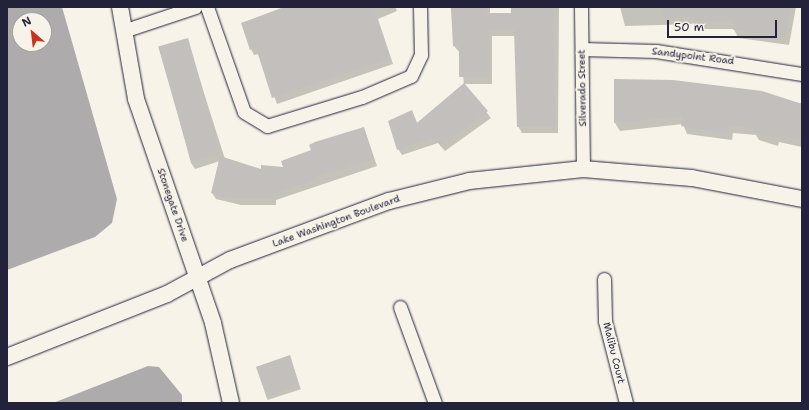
<!DOCTYPE html>
<style>
body{margin:0}
#map{position:relative;width:809px;height:410px;overflow:hidden;background:#f7f3e8;font-family:"Shantell Sans",sans-serif}
div>[style]{position:absolute}
[style*='--x']{left:calc(var(--x)*1px);top:calc(var(--y)*1px);width:calc(var(--w)*1px);rotate:calc(var(--a)*1deg)}
.water>*{inset:0;background:#aeabad}
.shadow>*{inset:0;background:#0003;transform-origin:0 0}
.building>*{inset:0;background:#c2bfbd;transform-origin:0 0}
.roads{filter:drop-shadow(0 0 1px #22223b) drop-shadow(0 0 1px #22223b)}
.minor>*{height:13px;margin:-6.5px;padding:0 6.5px;transform-origin:6.5px;border-radius:6.5px;background:#f7f3e8}
.tertiary>*{height:16px;margin:-8px;padding:0 8px;transform-origin:8px;border-radius:8px;background:#f7f3e8}
span{translate:-50% -50%;white-space:nowrap;text-align:center;line-height:1.15;-webkit-text-stroke:4px #f7f3e8;paint-order:stroke}
.street-label{font-size:10px;color:#22223b}
.frame{position:absolute;inset:0;border:8px solid #22223b;pointer-events:none}
.north{position:absolute;left:12px;top:12px;width:40px;height:40px;box-sizing:border-box;background:#f7f3e8;border:1px solid #a29fa3;border-radius:50%;rotate:332deg;font-size:11px;font-weight:700;line-height:16px;text-align:center;color:#22223b}
.north::after{content:'';display:block;margin:auto;width:14px;height:18px;background:#c8321e;clip-path:polygon(50% 0,100% 100%,50% 72%,0 100%)}
.scale{position:absolute;left:667px;top:20px;width:110px;height:18px;box-sizing:border-box;border:2px solid #22223b;border-top:0;padding-left:5px;font-size:12px;line-height:14px;white-space:nowrap;color:#22223b;-webkit-text-stroke:3px #f7f3e8;paint-order:stroke}
</style>
<div id="map">
<div class="water">
<i style="clip-path:polygon(evenodd,7px 7px,62px 7px,117px 199px,112px 223px,95px 237px,7px 270px,7px 7px,20px 20px,44px 20px,44px 44px,20px 44px,20px 20px)"></i>
<i style="clip-path:polygon(148px 366px,159px 367px,182px 395px,182px 403px,53px 403px)"></i>
</div>
<div class="shadow">
<i style="clip-path:polygon(291px 7px,395px 7px,397px 11px,378px 19px,393px 64px,277px 104px,259px 54px,254px 55px,251px 49px)"></i>
<i style="clip-path:polygon(451px 7px,490px 7px,490px 14px,512px 14px,512px 7px,559px 7px,558px 133px,522px 133px,518px 126px,515px 36px,492px 36px,492px 84px,464px 84px,460px 53px,454px 46px)"></i>
<i style="clip-path:polygon(620px 7px,796px 7px,789px 45px,738px 38px,734px 29px,698px 29px,695px 24px,625px 26px)"></i>
<i style="clip-path:polygon(187px 40px,225px 159px,262px 170px,285px 168px,364px 128px,377px 166px,276px 200px,276px 205px,241px 205px,216px 199px,212px 193px,220px 161px,195px 169px,191px 163px,160px 49px)"></i>
<i style="clip-path:polygon(464px 84px,491px 118px,445px 151px,438px 143px,402px 155px,398px 149px,412px 112px,417px 123px)"></i>
<i style="clip-path:polygon(762px 92px,802px 104px,802px 147px,779px 142px,778px 146px,759px 140px,756px 135px,733px 133px,732px 140px,687px 134px,683px 124px,620px 131px,615px 123px)"></i>
<i style="left:290px;top:356px;width:35px;height:35px;rotate:72deg"></i>
</div>
<div class="building">
<i style="clip-path:polygon(284px 7px,373px 7px,390px 58px,272px 98px,256px 48px,250px 50px,241px 23px)"></i>
<i style="clip-path:polygon(451px 7px,486px 7px,487px 13px,511px 13px,511px 7px,553px 7px,555px 126px,517px 127px,514px 29px,489px 30px,489px 77px,459px 77px,459px 46px,453px 46px)"></i>
<i style="clip-path:polygon(662px 7px,790px 7px,785px 37px,733px 30px,734px 21px,692px 21px,692px 16px,663px 19px)"></i>
<i style="left:188px;top:38px;width:120px;height:31px;rotate:74deg"></i>
<i style="clip-path:polygon(614px 79px,673px 80px,762px 91px,802px 104px,802px 140px,775px 134px,774px 138px,753px 132px,754px 128px,729px 125px,728px 133px,681px 126px,683px 116px,614px 123px)"></i>
<i style="clip-path:polygon(464px 83px,488px 111px,441px 146px,434px 137px,397px 150px,388px 121px,412px 110px,417px 123px)"></i>
<i style="clip-path:polygon(364px 127px,374px 159px,315px 177px,316px 180px,273px 194px,273px 199px,237px 199px,211px 193px,220px 156px,261px 169px,261px 165px,283px 167px,281px 161px,311px 150px,309px 145px,315px 142px)"></i>
<i style="clip-path:polygon(290px 355px,298px 382px,267px 398px,256px 367px)"></i>
</div>
<div class="roads">
<div class="minor">
<i style="--x:207;--y:7;--w:111;--a:70.6"></i>
<i style="--x:244;--y:112;--w:27;--a:31"></i>
<i style="--x:267;--y:126;--w:99;--a:-17"></i>
<i style="--x:362;--y:97;--w:53;--a:-23.2"></i>
<i style="--x:411;--y:76;--w:23;--a:-65"></i>
<i style="--x:421;--y:55;--w:48;--a:-91.2"></i>
<i style="--x:581;--y:7;--w:162;--a:89.3"></i>
<i style="--x:123;--y:31;--w:76;--a:-18.4"></i>
<i style="--x:582;--y:49;--w:74;--a:1.5"></i>
<i style="--x:656;--y:51;--w:148;--a:9"></i>
<i style="--x:604;--y:279;--w:42;--a:88.6"></i>
<i style="--x:605;--y:321;--w:85;--a:75.6"></i>
<i style="--x:400;--y:307;--w:102;--a:70"></i>
</div>
<div class="tertiary">
<i style="--x:120;--y:7;--w:93;--a:80.1"></i>
<i style="--x:136;--y:99;--w:237;--a:71"></i>
<i style="--x:213;--y:323;--w:82;--a:77.3"></i>
<i style="--x:7;--y:357;--w:172;--a:-21.5"></i>
<i style="--x:167;--y:294;--w:72;--a:-28.4"></i>
<i style="--x:230;--y:260;--w:170;--a:-20.4"></i>
<i style="--x:389;--y:201;--w:82;--a:-14"></i>
<i style="--x:469;--y:181;--w:115;--a:-6"></i>
<i style="--x:583;--y:169;--w:109;--a:4.7"></i>
<i style="--x:692;--y:178;--w:112;--a:10.8"></i>
</div>
</div>
<div class="street-label">
<span style="left:693px;top:56px;rotate:7deg">Sandypoint Road</span>
<span style="left:582px;top:88px;rotate:-91deg">Silverado Street</span>
<span style="left:173px;top:205px;rotate:71deg">Stonegate Drive</span>
<span style="left:336px;top:221px;rotate:-20deg">Lake Washington Boulevard</span>
<span style="left:614px;top:353px;rotate:76deg">Malibu Court</span>
</div>
<div class="frame"></div>
<div class="north">N</div>
<div class="scale">50 m</div>
</div>
